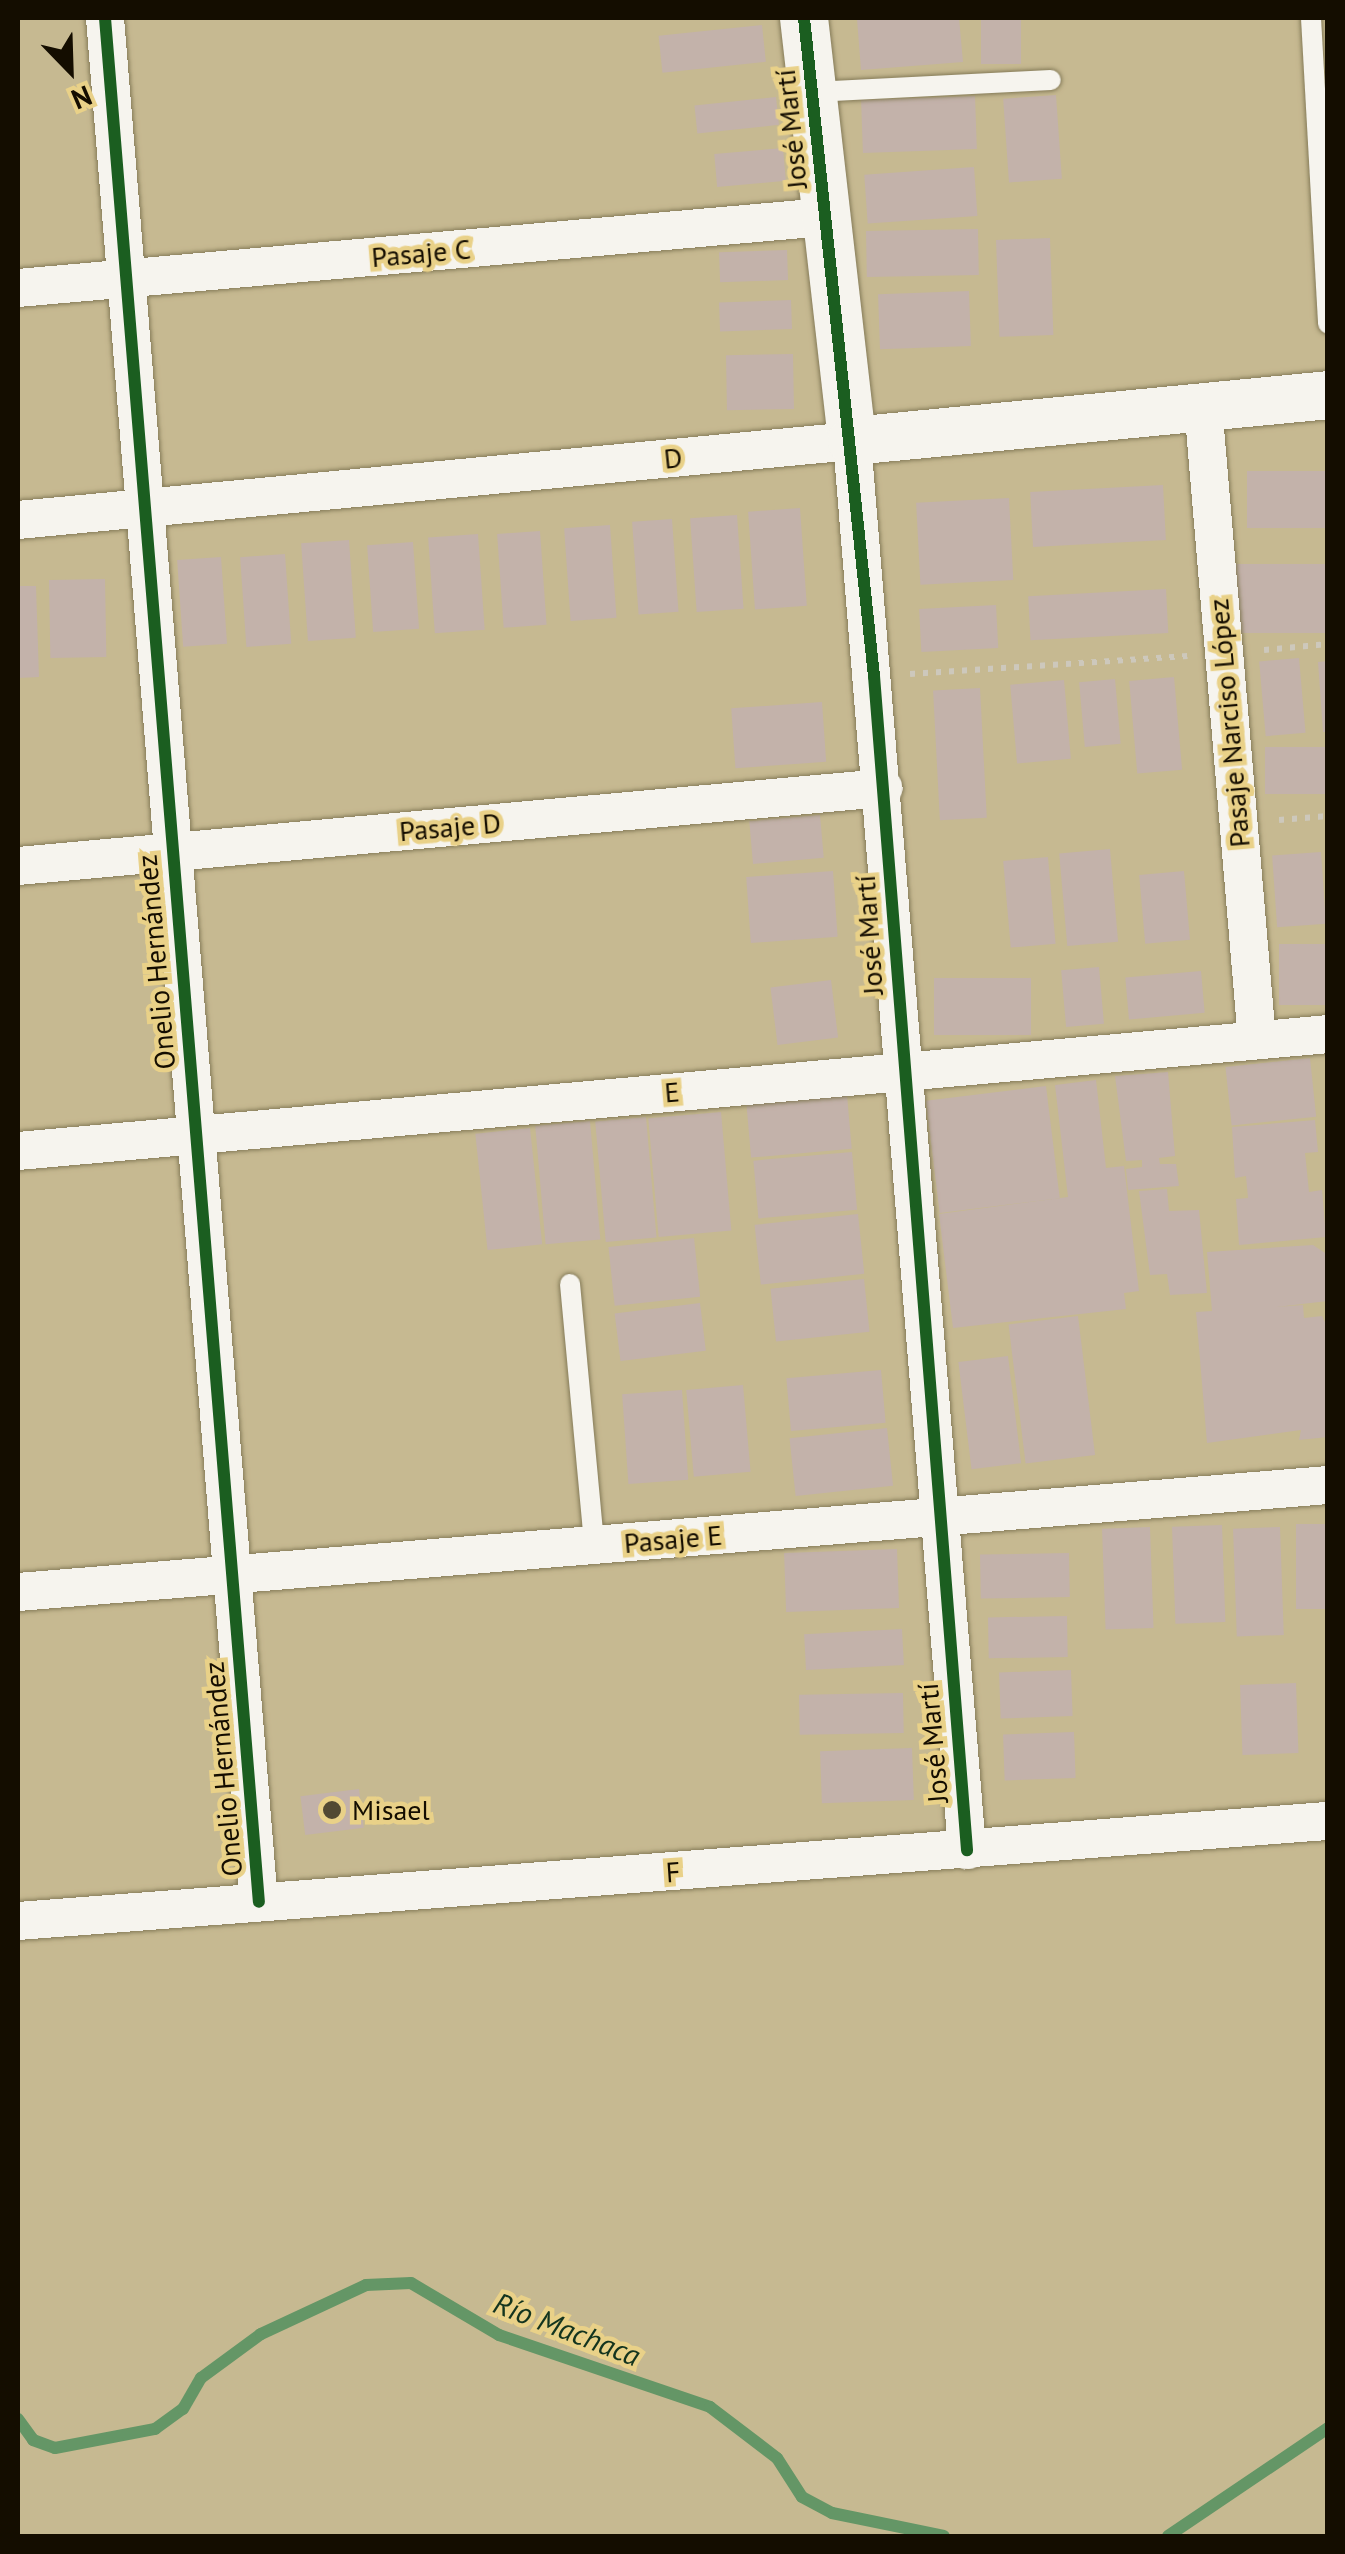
<!DOCTYPE html>
<meta charset="utf-8">
<style>
body{margin:0}
#map{position:relative;width:1345px;height:2554px;overflow:hidden;background:#c6b991;font-family:"PT Sans",sans-serif}
div>[style]{position:absolute}
[style*='--x']{left:calc(var(--x)*1px);top:calc(var(--y)*1px);width:calc(var(--w)*1px);rotate:calc(var(--a)*1deg)}
.stream>*{height:12px;margin:-6px;padding:0 6px;transform-origin:6px;border-radius:6px;background:#649666}
.building>*{inset:0;background:#c3b2aa;transform-origin:0 0}
.path>*{height:6px;margin-top:-3px;transform-origin:0;background:repeating-linear-gradient(90deg,#cdc8bc 0 5px,transparent 0 13px)}
.roads{filter:drop-shadow(0 0 2px #857b58) drop-shadow(0 0 2px #857b58)}
.service>*{height:20px;margin:-10px;padding:0 10px;transform-origin:10px;border-radius:10px;background:#f6f4ee}
.minor>*{height:38px;margin:-19px;padding:0 19px;transform-origin:19px;border-radius:19px;background:#f6f4ee}
.tertiary>*{height:48px;margin:-24px;padding:0 24px;transform-origin:24px;border-radius:24px;background:#f6f4ee}
.cycleway>*{height:12px;margin:-6px;padding:0 6px;transform-origin:6px;border-radius:6px;background:#1b5e20}
.dots>*{width:28px;height:28px;translate:-50% -50%;box-sizing:border-box;border:5px solid #e9d188;border-radius:50%}
span{translate:-50% -50%;white-space:nowrap;text-align:center;line-height:1.15;-webkit-text-stroke:9px #e9d188;paint-order:stroke}
.street-label{font-size:28px;color:#140d00}
.poi-label{font-size:28px;color:#140d00}
.left{translate:0 -50%;text-align:left}
.water-label{font-size:30px;color:#13341e;font-style:italic}
.frame{position:absolute;inset:0;border:20px solid #140d00;pointer-events:none}
.north{position:absolute;left:20px;top:20px;width:100px;height:100px;-webkit-text-stroke:8px #e9d188;paint-order:stroke;rotate:157deg;font-size:28px;font-weight:700;line-height:40px;text-align:center;color:#140d00}
.north::after{content:'';display:block;margin:auto;width:35px;height:45px;background:#140d00;clip-path:polygon(50% 0,100% 100%,50% 72%,0 100%)}
</style>
<div id="map">
<div class="stream">
<i style="--x:18;--y:2419;--w:26;--a:54"></i>
<i style="--x:33;--y:2440;--w:23;--a:20"></i>
<i style="--x:55;--y:2448;--w:102;--a:-10.8"></i>
<i style="--x:155;--y:2429;--w:34;--a:-36"></i>
<i style="--x:183;--y:2409;--w:36;--a:-60"></i>
<i style="--x:201;--y:2378;--w:74;--a:-36.3"></i>
<i style="--x:261;--y:2334;--w:116;--a:-25"></i>
<i style="--x:366;--y:2285;--w:45;--a:-2.5"></i>
<i style="--x:411;--y:2283;--w:102;--a:30.6"></i>
<i style="--x:499;--y:2335;--w:223;--a:18.8"></i>
<i style="--x:710;--y:2407;--w:84;--a:37.3"></i>
<i style="--x:777;--y:2458;--w:46;--a:57.3"></i>
<i style="--x:802;--y:2497;--w:34;--a:28"></i>
<i style="--x:832;--y:2513;--w:114;--a:11.6"></i>
<i style="--x:1168;--y:2536;--w:193;--a:-34"></i>
</div>
<div class="building">
<i style="clip-path:polygon(875px 18px,959px 18px,963px 62px,861px 70px,857px 19px)"></i>
<i style="left:981px;top:18px;width:40px;height:46px"></i>
<i style="left:762px;top:25px;width:37px;height:104px;rotate:84deg"></i>
<i style="left:1056px;top:95px;width:84px;height:53px;rotate:86deg"></i>
<i style="left:975px;top:96px;width:53px;height:114px;rotate:88deg"></i>
<i style="left:776px;top:97px;width:28px;height:82px;rotate:84deg"></i>
<i style="left:783px;top:148px;width:33px;height:69px;rotate:85deg"></i>
<i style="left:974px;top:167px;width:49px;height:110px;rotate:86deg"></i>
<i style="left:978px;top:229px;width:46px;height:112px;rotate:89deg"></i>
<i style="left:1050px;top:238px;width:97px;height:54px;rotate:88deg"></i>
<i style="left:787px;top:250px;width:30px;height:68px;rotate:88deg"></i>
<i style="left:969px;top:291px;width:55px;height:91px;rotate:88deg"></i>
<i style="left:791px;top:300px;width:29px;height:72px;rotate:88deg"></i>
<i style="left:793px;top:354px;width:55px;height:67px;rotate:89deg"></i>
<i style="left:1328px;top:471px;width:57px;height:81px;rotate:90deg"></i>
<i style="left:1163px;top:485px;width:55px;height:133px;rotate:87deg"></i>
<i style="left:1009px;top:498px;width:82px;height:93px;rotate:87deg"></i>
<i style="left:800px;top:508px;width:98px;height:52px;rotate:86deg"></i>
<i style="left:737px;top:515px;width:94px;height:47px;rotate:86deg"></i>
<i style="left:672px;top:519px;width:93px;height:40px;rotate:86deg"></i>
<i style="left:610px;top:525px;width:93px;height:46px;rotate:86deg"></i>
<i style="left:540px;top:531px;width:94px;height:43px;rotate:86deg"></i>
<i style="left:478px;top:534px;width:96px;height:50px;rotate:86deg"></i>
<i style="left:349px;top:540px;width:98px;height:48px;rotate:86deg"></i>
<i style="left:413px;top:542px;width:87px;height:46px;rotate:86deg"></i>
<i style="left:285px;top:554px;width:90px;height:45px;rotate:86deg"></i>
<i style="left:221px;top:557px;width:87px;height:44px;rotate:86deg"></i>
<i style="left:1328px;top:564px;width:69px;height:93px;rotate:90deg"></i>
<i style="left:105px;top:579px;width:78px;height:56px;rotate:89deg"></i>
<i style="clip-path:polygon(18px 586px,36px 586px,39px 677px,18px 678px)"></i>
<i style="left:1166px;top:589px;width:44px;height:138px;rotate:87deg"></i>
<i style="left:996px;top:605px;width:43px;height:77px;rotate:87deg"></i>
<i style="left:1299px;top:658px;width:75px;height:40px;rotate:85deg"></i>
<i style="clip-path:polygon(1328px 661px,1328px 732px,1323px 732px,1318px 662px)"></i>
<i style="left:1174px;top:677px;width:93px;height:45px;rotate:85deg"></i>
<i style="left:1115px;top:679px;width:65px;height:36px;rotate:85deg"></i>
<i style="left:1064px;top:680px;width:79px;height:54px;rotate:85deg"></i>
<i style="left:980px;top:688px;width:130px;height:47px;rotate:87deg"></i>
<i style="left:822px;top:702px;width:60px;height:91px;rotate:86deg"></i>
<i style="left:1328px;top:747px;width:47px;height:63px;rotate:90deg"></i>
<i style="left:820px;top:815px;width:43px;height:71px;rotate:85deg"></i>
<i style="left:1110px;top:849px;width:93px;height:51px;rotate:85deg"></i>
<i style="left:1321px;top:852px;width:72px;height:49px;rotate:86deg"></i>
<i style="left:1048px;top:857px;width:87px;height:45px;rotate:85deg"></i>
<i style="left:833px;top:871px;width:66px;height:87px;rotate:86deg"></i>
<i style="left:1184px;top:871px;width:69px;height:45px;rotate:85deg"></i>
<i style="left:1328px;top:944px;width:61px;height:49px;rotate:90deg"></i>
<i style="left:1099px;top:967px;width:57px;height:38px;rotate:85deg"></i>
<i style="left:1201px;top:971px;width:42px;height:76px;rotate:85deg"></i>
<i style="left:1031px;top:978px;width:57px;height:97px;rotate:90deg"></i>
<i style="left:831px;top:980px;width:58px;height:61px;rotate:83deg"></i>
<i style="left:1310px;top:1058px;width:59px;height:85px;rotate:84deg"></i>
<i style="clip-path:polygon(1168px 1072px,1175px 1156px,1159px 1158px,1160px 1164px,1176px 1164px,1179px 1186px,1128px 1190px,1126px 1169px,1142px 1167px,1142px 1160px,1126px 1161px,1115px 1076px)"></i>
<i style="clip-path:polygon(1096px 1080px,1106px 1168px,1124px 1166px,1139px 1291px,1124px 1293px,1126px 1309px,953px 1328px,939px 1214px,1068px 1197px,1055px 1085px)"></i>
<i style="left:1046px;top:1086px;width:113px;height:121px;rotate:83deg"></i>
<i style="left:847px;top:1095px;width:54px;height:101px;rotate:85deg"></i>
<i style="left:721px;top:1112px;width:119px;height:73px;rotate:85deg"></i>
<i style="left:646px;top:1117px;width:121px;height:51px;rotate:85deg"></i>
<i style="clip-path:polygon(1315px 1120px,1318px 1152px,1305px 1153px,1307px 1172px,1309px 1192px,1322px 1190px,1326px 1237px,1239px 1245px,1236px 1199px,1248px 1198px,1246px 1176px,1235px 1178px,1232px 1127px)"></i>
<i style="left:590px;top:1121px;width:119px;height:55px;rotate:85deg"></i>
<i style="left:530px;top:1128px;width:117px;height:55px;rotate:84deg"></i>
<i style="left:852px;top:1152px;width:58px;height:99px;rotate:85deg"></i>
<i style="clip-path:polygon(1167px 1189px,1169px 1211px,1199px 1210px,1207px 1293px,1170px 1295px,1167px 1274px,1150px 1275px,1139px 1191px)"></i>
<i style="left:858px;top:1214px;width:60px;height:104px;rotate:84deg"></i>
<i style="left:694px;top:1238px;width:59px;height:86px;rotate:84deg"></i>
<i style="clip-path:polygon(1313px 1245px,1325px 1253px,1328px 1301px,1276px 1307px,1303px 1305px,1304px 1318px,1322px 1316px,1328px 1328px,1328px 1437px,1299px 1440px,1301px 1430px,1207px 1443px,1196px 1312px,1212px 1311px,1207px 1252px)"></i>
<i style="left:864px;top:1279px;width:53px;height:94px;rotate:84deg"></i>
<i style="left:700px;top:1303px;width:48px;height:86px;rotate:83deg"></i>
<i style="left:1078px;top:1316px;width:140px;height:70px;rotate:83deg"></i>
<i style="left:1008px;top:1356px;width:108px;height:50px;rotate:83deg"></i>
<i style="left:881px;top:1370px;width:53px;height:95px;rotate:85deg"></i>
<i style="left:743px;top:1385px;width:87px;height:57px;rotate:85deg"></i>
<i style="left:682px;top:1390px;width:90px;height:60px;rotate:86deg"></i>
<i style="left:887px;top:1428px;width:58px;height:98px;rotate:84deg"></i>
<i style="left:1328px;top:1524px;width:85px;height:32px;rotate:90deg"></i>
<i style="left:1222px;top:1525px;width:97px;height:50px;rotate:88deg"></i>
<i style="left:1150px;top:1527px;width:101px;height:48px;rotate:88deg"></i>
<i style="left:1280px;top:1527px;width:108px;height:47px;rotate:88deg"></i>
<i style="left:897px;top:1549px;width:59px;height:113px;rotate:88deg"></i>
<i style="left:1069px;top:1553px;width:44px;height:89px;rotate:89deg"></i>
<i style="left:1067px;top:1616px;width:41px;height:79px;rotate:89deg"></i>
<i style="left:902px;top:1629px;width:36px;height:98px;rotate:87deg"></i>
<i style="left:1071px;top:1670px;width:46px;height:72px;rotate:88deg"></i>
<i style="left:1296px;top:1683px;width:70px;height:56px;rotate:88deg"></i>
<i style="left:903px;top:1693px;width:40px;height:104px;rotate:89deg"></i>
<i style="left:1074px;top:1732px;width:46px;height:71px;rotate:88deg"></i>
<i style="left:912px;top:1748px;width:52px;height:92px;rotate:88deg"></i>
<i style="left:359px;top:1789px;width:39px;height:59px;rotate:83deg"></i>
</div>
<div class="path">
<i style="--x:1264;--y:650;--w:64;--a:-5.4"></i>
<i style="--x:910;--y:674;--w:278;--a:-3.7"></i>
<i style="--x:1279;--y:820;--w:49;--a:-4.7"></i>
</div>
<div class="roads">
<div class="service">
<i style="--x:1311;--y:18;--w:306;--a:86.8"></i>
<i style="--x:813;--y:92;--w:238;--a:-2.9"></i>
<i style="--x:570;--y:1284;--w:262;--a:84.7"></i>
</div>
<div class="minor">
<i style="--x:105;--y:18;--w:1890;--a:85.33"></i>
<i style="--x:18;--y:288;--w:809;--a:-5.03"></i>
<i style="--x:1203;--y:405;--w:637;--a:85.14"></i>
<i style="--x:18;--y:520;--w:838;--a:-5.41"></i>
<i style="--x:852;--y:441;--w:1414;--a:85.33"></i>
<i style="--x:18;--y:866;--w:869;--a:-5.15"></i>
<i style="--x:18;--y:1151;--w:1315;--a:-5.1"></i>
<i style="--x:18;--y:1592;--w:1314;--a:-4.67"></i>
<i style="--x:18;--y:1921;--w:1314;--a:-4.37"></i>
</div>
<div class="tertiary">
<i style="--x:804;--y:18;--w:426;--a:83.5"></i>
<i style="--x:852;--y:441;--w:478;--a:-5.5"></i>
</div>
</div>
<div class="cycleway">
<i style="--x:105;--y:18;--w:1890;--a:85.33"></i>
<i style="--x:804;--y:18;--w:662;--a:83.93"></i>
<i style="--x:874;--y:676;--w:1178;--a:85.47"></i>
</div>
<div class="dots">
<i style="left:332px;top:1810px;background:#524933"></i>
</div>
<div class="street-label">
<span style="left:791px;top:129px;rotate:-96deg">José Martí</span>
<span style="left:421px;top:253px;rotate:-5deg">Pasaje C</span>
<span style="left:673px;top:458px;rotate:-6deg">D</span>
<span style="left:1229px;top:723px;rotate:-95deg">Pasaje Narciso López</span>
<span style="left:450px;top:827px;rotate:-5deg">Pasaje D</span>
<span style="left:869px;top:935px;rotate:-94deg">José Martí</span>
<span style="left:156px;top:962px;rotate:-95deg">Onelio Hernández</span>
<span style="left:672px;top:1092px;rotate:-5deg">E</span>
<span style="left:673px;top:1539px;rotate:-5deg">Pasaje E</span>
<span style="left:933px;top:1743px;rotate:-95deg">José Martí</span>
<span style="left:223px;top:1769px;rotate:-95deg">Onelio Hernández</span>
<span style="left:673px;top:1872px;rotate:-4deg">F</span>
</div>
<div class="poi-label">
<span class="left" style="left:352px;top:1810px">Misael</span>
</div>
<div class="water-label">
<span style="left:567px;top:2329px;rotate:21deg">Río Machaca</span>
</div>
<div class="frame"></div>
<div class="north">N</div>
</div>
